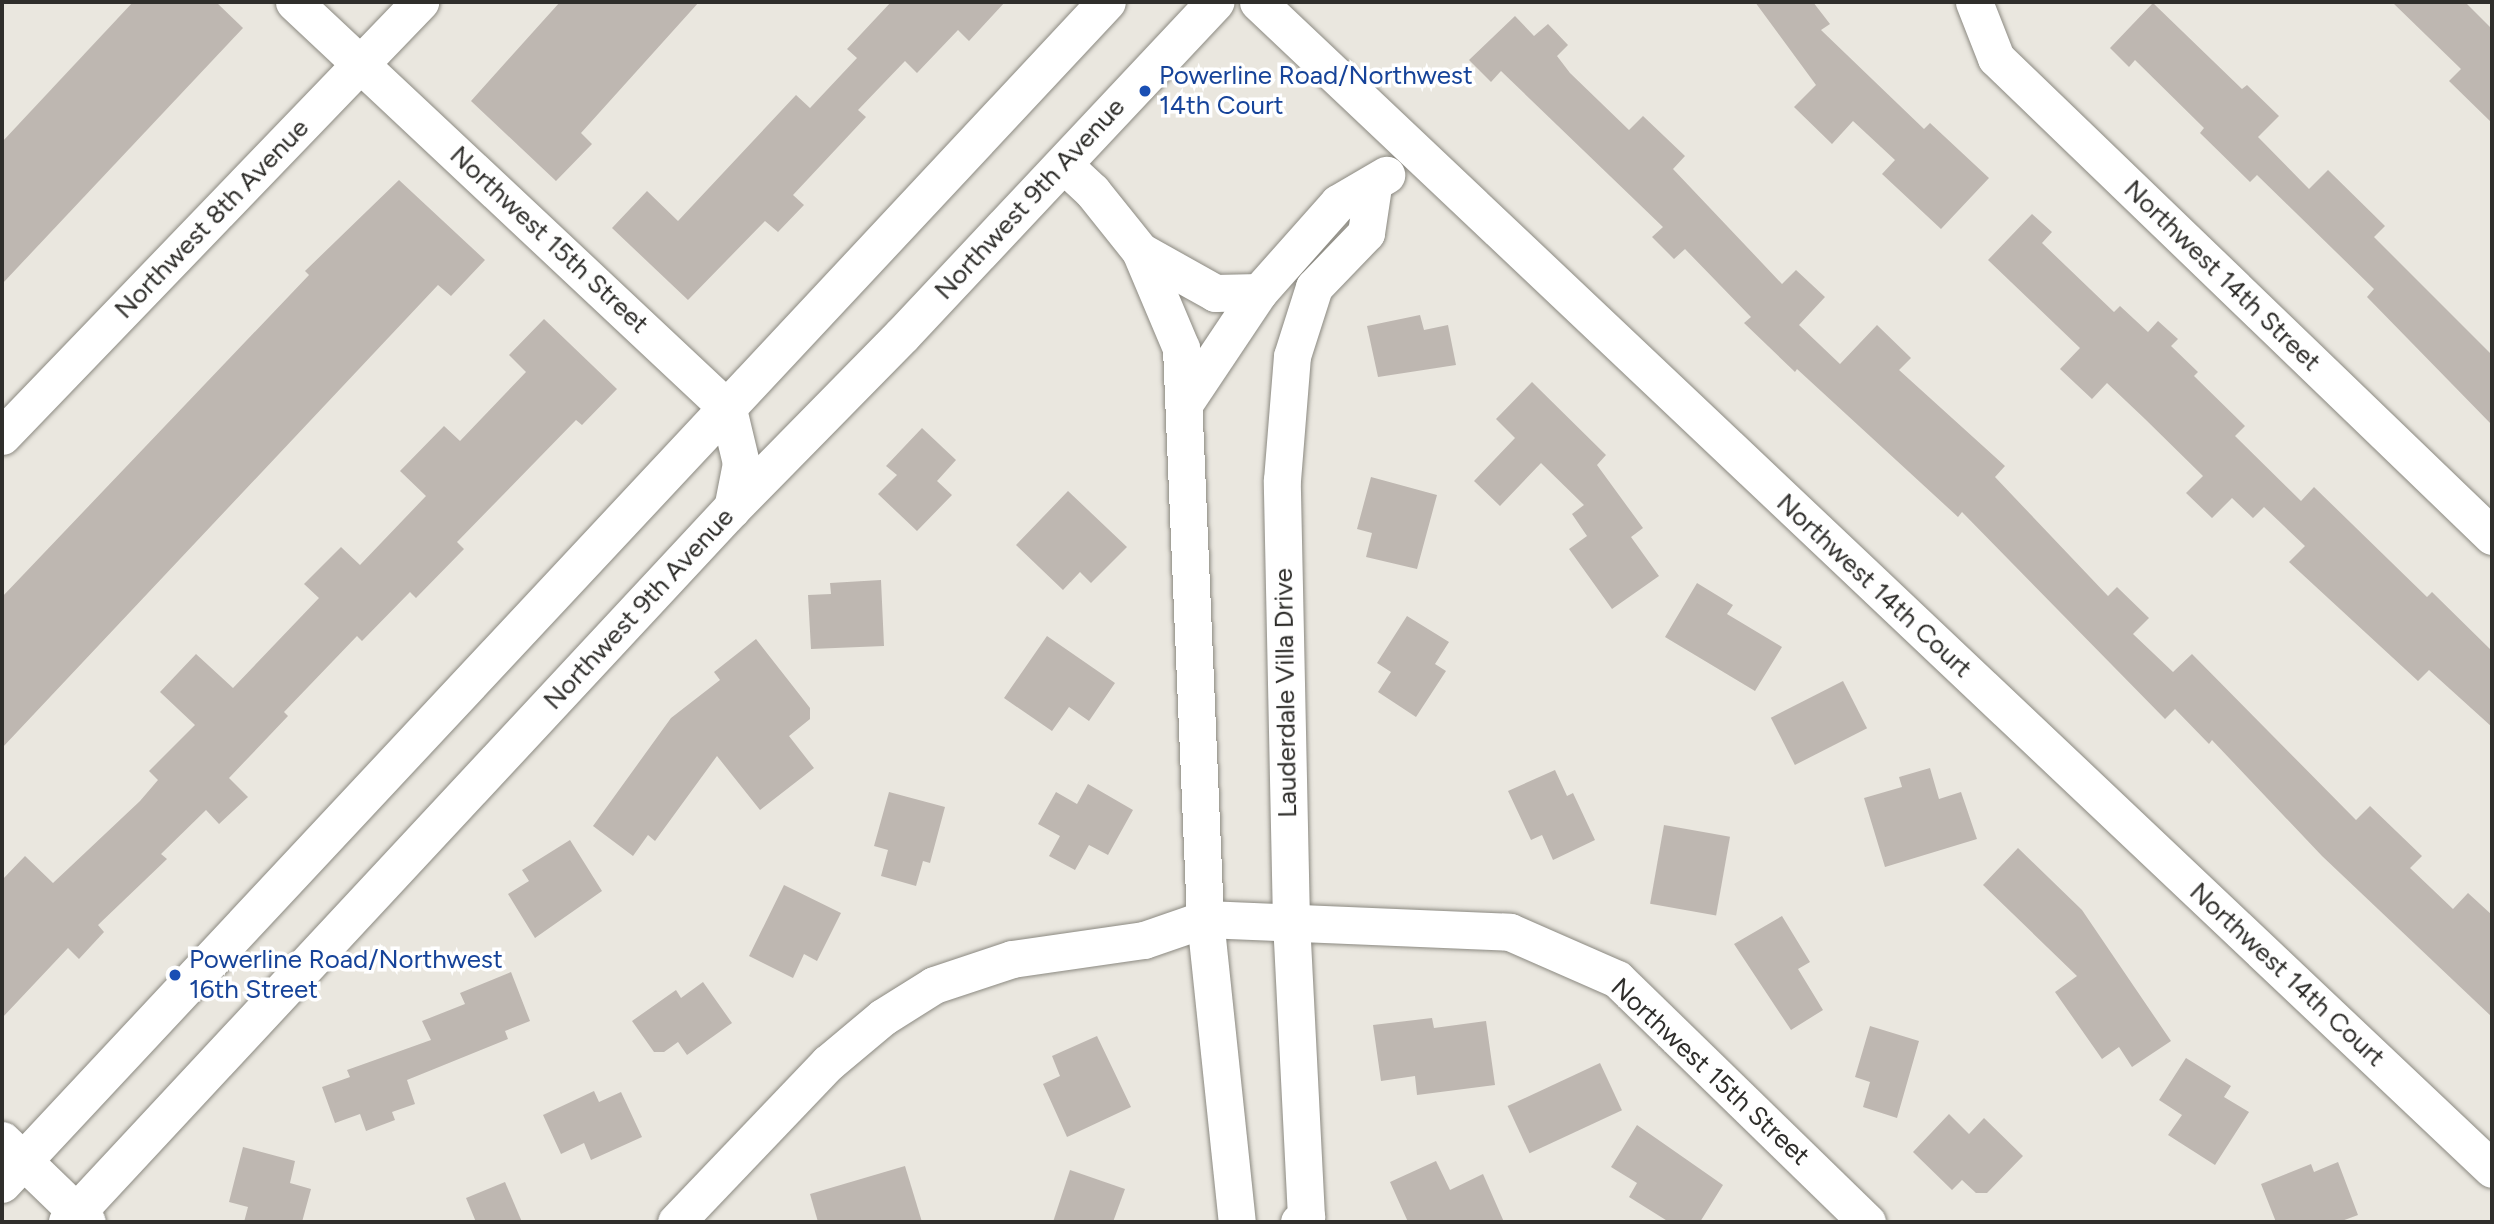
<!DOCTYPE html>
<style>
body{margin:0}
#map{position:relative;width:2494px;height:1224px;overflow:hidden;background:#eae7df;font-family:Figtree,sans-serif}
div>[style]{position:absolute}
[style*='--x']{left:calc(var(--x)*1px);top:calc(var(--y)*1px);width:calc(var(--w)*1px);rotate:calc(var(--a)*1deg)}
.building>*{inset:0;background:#beb7b1;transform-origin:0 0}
.roads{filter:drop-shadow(0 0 2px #8b8981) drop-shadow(0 0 2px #8b8981)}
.minor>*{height:37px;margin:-18.5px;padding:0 18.5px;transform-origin:18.5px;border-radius:18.5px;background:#fff}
.major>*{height:38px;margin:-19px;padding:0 19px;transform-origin:19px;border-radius:19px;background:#fff}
.dots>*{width:19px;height:19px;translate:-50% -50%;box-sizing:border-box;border:4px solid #fff;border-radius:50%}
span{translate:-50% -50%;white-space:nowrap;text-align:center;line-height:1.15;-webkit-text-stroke:7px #fff;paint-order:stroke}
.transit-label{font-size:26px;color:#164399}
.left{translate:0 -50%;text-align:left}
.street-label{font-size:26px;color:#2f2e2b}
.frame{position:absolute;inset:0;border:4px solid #2f2e2b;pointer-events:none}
</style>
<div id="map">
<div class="building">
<i style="clip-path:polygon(133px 2px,216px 2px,243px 28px,2px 284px,2px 142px)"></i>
<i style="clip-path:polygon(560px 2px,699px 2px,581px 133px,592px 144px,556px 181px,471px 101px)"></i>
<i style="clip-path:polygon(891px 2px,1005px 2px,969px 41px,958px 30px,917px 73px,905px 61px,858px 110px,866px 117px,793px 195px,804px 205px,778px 232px,765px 221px,688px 300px,612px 228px,647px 191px,678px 221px,796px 95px,810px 108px,857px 58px,847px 49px)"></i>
<i style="clip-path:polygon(1755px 2px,1813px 2px,1830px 24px,1821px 30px,1924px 129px,1930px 123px,1989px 178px,1941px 229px,1882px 174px,1895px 160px,1853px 121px,1832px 144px,1794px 107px,1816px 85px)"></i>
<i style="clip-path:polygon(2392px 2px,2465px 2px,2492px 29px,2492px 123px,2449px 81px,2461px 69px)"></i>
<i style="clip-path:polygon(2153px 3px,2242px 89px,2247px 85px,2279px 116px,2258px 137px,2309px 189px,2328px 170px,2385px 226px,2374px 237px,2492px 355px,2492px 425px,2367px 297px,2374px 289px,2257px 175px,2250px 182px,2200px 133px,2204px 128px,2135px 60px,2129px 67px,2110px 48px)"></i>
<i style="clip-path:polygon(1515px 16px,1534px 36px,1548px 24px,1568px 45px,1557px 56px,1570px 73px,1629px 130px,1643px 116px,1685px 156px,1673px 169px,1782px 284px,1796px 270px,1825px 297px,1799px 325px,1840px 364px,1877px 325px,1911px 358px,1899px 370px,2005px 466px,1995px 477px,2108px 596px,2117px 587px,2149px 618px,2133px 634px,2173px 672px,2192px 654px,2356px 820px,2370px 806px,2422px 856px,2410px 868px,2453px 909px,2468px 893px,2492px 915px,2492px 1017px,2322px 856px,2212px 740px,2209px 744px,2175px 709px,2165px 719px,1962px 512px,1958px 517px,1797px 369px,1795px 372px,1744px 323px,1751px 317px,1685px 249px,1674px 259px,1652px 237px,1663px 227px,1501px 71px,1491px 82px,1469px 60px)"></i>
<i style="clip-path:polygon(399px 180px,485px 260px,451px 296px,438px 285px,2px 748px,2px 597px,309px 275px,305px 271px)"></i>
<i style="clip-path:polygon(2032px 214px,2052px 232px,2042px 243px,2114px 312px,2120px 306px,2148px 332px,2158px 321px,2178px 339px,2171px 346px,2198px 372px,2194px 376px,2245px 426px,2235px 436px,2301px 501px,2314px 487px,2427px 597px,2432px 592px,2492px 651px,2492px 727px,2429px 670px,2418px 681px,2289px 562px,2305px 546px,2264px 507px,2253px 518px,2232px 498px,2212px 518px,2186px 493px,2203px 476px,2145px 419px,2107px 383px,2092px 399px,2060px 369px,2080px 348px,1988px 260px)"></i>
<i style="clip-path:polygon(1420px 315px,1424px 330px,1448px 325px,1456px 365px,1378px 377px,1367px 326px)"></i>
<i style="clip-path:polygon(544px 319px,617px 389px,582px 425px,576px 420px,457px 542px,464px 549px,416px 598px,410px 592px,362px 641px,357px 636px,284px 712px,288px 716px,229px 778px,248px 797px,219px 824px,206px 810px,161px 854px,167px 859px,98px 925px,104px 932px,79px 959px,68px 948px,2px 1018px,2px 880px,25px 856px,53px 883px,140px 801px,158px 780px,149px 771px,195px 725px,160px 692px,196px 654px,233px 688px,319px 598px,304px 584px,341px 547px,360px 565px,426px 496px,400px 471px,444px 426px,460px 441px,526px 372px,509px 355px)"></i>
<i style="clip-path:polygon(1532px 382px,1606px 455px,1597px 465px,1643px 528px,1631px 537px,1659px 576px,1612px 609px,1569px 549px,1587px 536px,1572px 514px,1584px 505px,1541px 463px,1500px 506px,1474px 481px,1515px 438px,1496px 419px)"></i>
<i style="clip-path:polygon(922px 428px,956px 460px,937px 481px,952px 495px,917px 531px,878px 494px,897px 475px,886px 466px)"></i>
<i style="clip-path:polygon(1371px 477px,1437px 495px,1417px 569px,1366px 557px,1372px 533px,1357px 529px)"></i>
<i style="clip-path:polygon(1068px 491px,1127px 547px,1091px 583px,1080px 572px,1063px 590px,1016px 545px)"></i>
<i style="clip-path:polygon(881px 580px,884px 646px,811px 649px,808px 595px,831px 594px,830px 583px)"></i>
<i style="clip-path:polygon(1697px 583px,1733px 605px,1727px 614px,1782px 647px,1755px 691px,1665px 637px)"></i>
<i style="clip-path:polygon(1407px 616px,1449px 642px,1435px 664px,1446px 671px,1416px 717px,1378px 692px,1391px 672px,1377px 663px)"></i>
<i style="clip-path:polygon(1047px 636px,1115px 683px,1089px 721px,1069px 707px,1052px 731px,1004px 698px)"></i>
<i style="clip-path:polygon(756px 639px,810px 708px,810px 719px,789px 736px,814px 768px,760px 810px,717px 756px,655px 841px,648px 835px,633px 856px,593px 826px,671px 718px,720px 680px,714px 672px)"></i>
<i style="left:1843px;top:681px;width:53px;height:81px;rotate:63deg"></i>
<i style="clip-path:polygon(1930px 768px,1939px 799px,1961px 792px,1977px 839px,1885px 867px,1864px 798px,1902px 787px,1899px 777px)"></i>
<i style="clip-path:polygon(1555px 770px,1567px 796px,1573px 793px,1595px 840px,1553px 860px,1542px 835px,1531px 840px,1508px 791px)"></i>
<i style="clip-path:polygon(1088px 784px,1133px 810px,1108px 855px,1089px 845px,1075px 870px,1049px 856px,1060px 836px,1038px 824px,1056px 792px,1077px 804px)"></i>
<i style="clip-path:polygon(889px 792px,945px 807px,930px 863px,923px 861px,916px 886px,881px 876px,888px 850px,874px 846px)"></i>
<i style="left:1664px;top:825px;width:67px;height:80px;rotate:10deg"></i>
<i style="clip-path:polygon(570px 840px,602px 891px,535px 938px,508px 894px,529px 881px,522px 870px)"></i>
<i style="clip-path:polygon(2018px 848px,2082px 910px,2171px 1041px,2132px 1067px,2119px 1047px,2102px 1059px,2055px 992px,2077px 976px,1983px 885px)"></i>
<i style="clip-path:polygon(784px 885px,841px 913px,817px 961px,804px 954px,793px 978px,749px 956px)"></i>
<i style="clip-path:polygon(1782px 916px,1810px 962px,1798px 969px,1823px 1010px,1791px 1030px,1734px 944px)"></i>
<i style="clip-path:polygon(511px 972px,530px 1021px,505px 1031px,508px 1039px,407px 1080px,415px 1104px,392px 1112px,395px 1120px,366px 1131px,360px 1114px,335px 1123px,322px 1087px,350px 1077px,347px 1070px,431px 1040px,422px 1021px,465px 1004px,460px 993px)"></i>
<i style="clip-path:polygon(703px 982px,732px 1023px,687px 1055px,678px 1042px,664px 1052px,654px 1052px,632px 1021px,676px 990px,681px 998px)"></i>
<i style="clip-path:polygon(1432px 1018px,1434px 1028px,1486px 1021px,1495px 1085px,1417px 1095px,1415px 1076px,1381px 1081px,1373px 1025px)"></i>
<i style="clip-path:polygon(1870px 1026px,1919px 1041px,1897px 1118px,1863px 1107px,1870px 1082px,1855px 1077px)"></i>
<i style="clip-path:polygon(1097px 1036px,1131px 1107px,1067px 1137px,1043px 1084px,1060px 1076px,1052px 1056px)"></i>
<i style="clip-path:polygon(2186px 1058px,2231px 1086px,2224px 1097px,2249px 1112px,2215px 1165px,2168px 1135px,2182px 1115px,2159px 1100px)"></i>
<i style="left:1600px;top:1063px;width:52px;height:102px;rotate:65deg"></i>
<i style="clip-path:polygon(594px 1091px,599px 1102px,621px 1092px,642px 1137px,591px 1160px,584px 1143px,561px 1154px,543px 1115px)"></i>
<i style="clip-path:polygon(1949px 1114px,1969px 1134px,1984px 1118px,2023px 1156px,1987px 1193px,1976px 1193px,1962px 1180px,1952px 1190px,1913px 1152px)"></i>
<i style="clip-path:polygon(1637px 1125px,1723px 1185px,1700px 1222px,1669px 1222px,1629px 1197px,1637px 1183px,1611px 1167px)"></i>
<i style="clip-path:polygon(243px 1147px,295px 1161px,290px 1183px,311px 1189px,302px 1222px,244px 1222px,248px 1207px,229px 1202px)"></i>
<i style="clip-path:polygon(1436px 1161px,1450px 1190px,1483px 1174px,1504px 1222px,1408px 1222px,1390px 1182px)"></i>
<i style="clip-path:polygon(2338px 1162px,2358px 1215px,2339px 1222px,2276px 1222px,2261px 1184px,2311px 1164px,2314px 1172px)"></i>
<i style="clip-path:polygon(905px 1166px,922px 1222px,818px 1222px,810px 1194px)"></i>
<i style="clip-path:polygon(1070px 1170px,1125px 1189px,1113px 1222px,1053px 1222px)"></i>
<i style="clip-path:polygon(505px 1182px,522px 1222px,476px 1222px,466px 1198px)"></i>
</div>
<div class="roads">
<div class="minor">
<i style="--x:294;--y:2;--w:595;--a:43.16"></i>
<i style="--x:728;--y:409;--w:56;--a:76.5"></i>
<i style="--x:741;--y:463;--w:47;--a:101.1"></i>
<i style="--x:1258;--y:2;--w:1698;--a:43.4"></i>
<i style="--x:1974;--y:2;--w:60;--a:68.6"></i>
<i style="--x:1996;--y:58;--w:689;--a:43.94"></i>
<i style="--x:1063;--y:164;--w:40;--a:43"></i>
<i style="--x:1092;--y:191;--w:77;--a:51.3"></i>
<i style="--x:1140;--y:251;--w:105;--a:67.1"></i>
<i style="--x:1181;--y:348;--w:572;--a:87.59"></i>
<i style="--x:1205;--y:919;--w:305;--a:84"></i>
<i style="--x:1140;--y:251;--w:86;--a:29.2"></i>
<i style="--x:1215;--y:293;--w:44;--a:-1.3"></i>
<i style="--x:1186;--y:401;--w:131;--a:-56.2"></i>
<i style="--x:1259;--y:292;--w:119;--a:-48.4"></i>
<i style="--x:1338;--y:203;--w:56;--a:-30.3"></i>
<i style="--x:2;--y:436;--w:603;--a:-46.08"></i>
<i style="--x:2;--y:1140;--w:118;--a:44"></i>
<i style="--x:676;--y:1222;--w:220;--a:-46.3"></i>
<i style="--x:828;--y:1063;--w:72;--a:-39.9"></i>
<i style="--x:883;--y:1017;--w:60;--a:-32.1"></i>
<i style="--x:934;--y:985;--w:82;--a:-18.4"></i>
<i style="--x:1012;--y:959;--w:133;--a:-8.2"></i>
<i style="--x:1144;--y:940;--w:65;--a:-19"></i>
<i style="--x:1205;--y:919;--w:305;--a:2.4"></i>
<i style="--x:1510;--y:932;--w:117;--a:23.7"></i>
<i style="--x:1617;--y:979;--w:349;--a:44.2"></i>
<i style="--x:1299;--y:1222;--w:9;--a:-36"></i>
<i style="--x:1306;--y:1217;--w:295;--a:-92.9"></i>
<i style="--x:1291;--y:922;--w:442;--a:-91.2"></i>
<i style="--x:1282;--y:480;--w:124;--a:-85.4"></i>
<i style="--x:1292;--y:356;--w:72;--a:-72.3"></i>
<i style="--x:1314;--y:287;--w:75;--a:-46.1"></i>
<i style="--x:1366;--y:233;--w:48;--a:-81.5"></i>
</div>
<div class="major">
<i style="--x:2;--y:1184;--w:1618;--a:-46.93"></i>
<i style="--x:68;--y:1222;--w:974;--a:-47.04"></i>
<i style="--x:732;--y:509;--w:243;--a:-45.5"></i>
<i style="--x:902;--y:336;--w:458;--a:-46.8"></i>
</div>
</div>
<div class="dots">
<i style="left:1145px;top:91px;background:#1a4fb4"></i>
<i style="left:175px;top:975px;background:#1a4fb4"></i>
</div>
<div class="transit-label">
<span class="left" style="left:1159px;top:91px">Powerline Road/Northwest<br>14th Court</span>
<span class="left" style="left:189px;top:975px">Powerline Road/Northwest<br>16th Street</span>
</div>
<div class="street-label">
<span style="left:1030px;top:199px;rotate:-47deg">Northwest 9th Avenue</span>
<span style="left:212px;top:219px;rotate:-46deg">Northwest 8th Avenue</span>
<span style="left:549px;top:240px;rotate:43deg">Northwest 15th Street</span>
<span style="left:2222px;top:276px;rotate:44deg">Northwest 14th Street</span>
<span style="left:1874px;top:586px;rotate:43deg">Northwest 14th Court</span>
<span style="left:639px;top:609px;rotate:-47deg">Northwest 9th Avenue</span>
<span style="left:1286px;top:693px;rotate:-91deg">Lauderdale Villa Drive</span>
<span style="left:2287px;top:975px;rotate:43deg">Northwest 14th Court</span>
<span style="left:1710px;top:1072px;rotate:43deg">Northwest 15th Street</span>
</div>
<div class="frame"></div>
</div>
